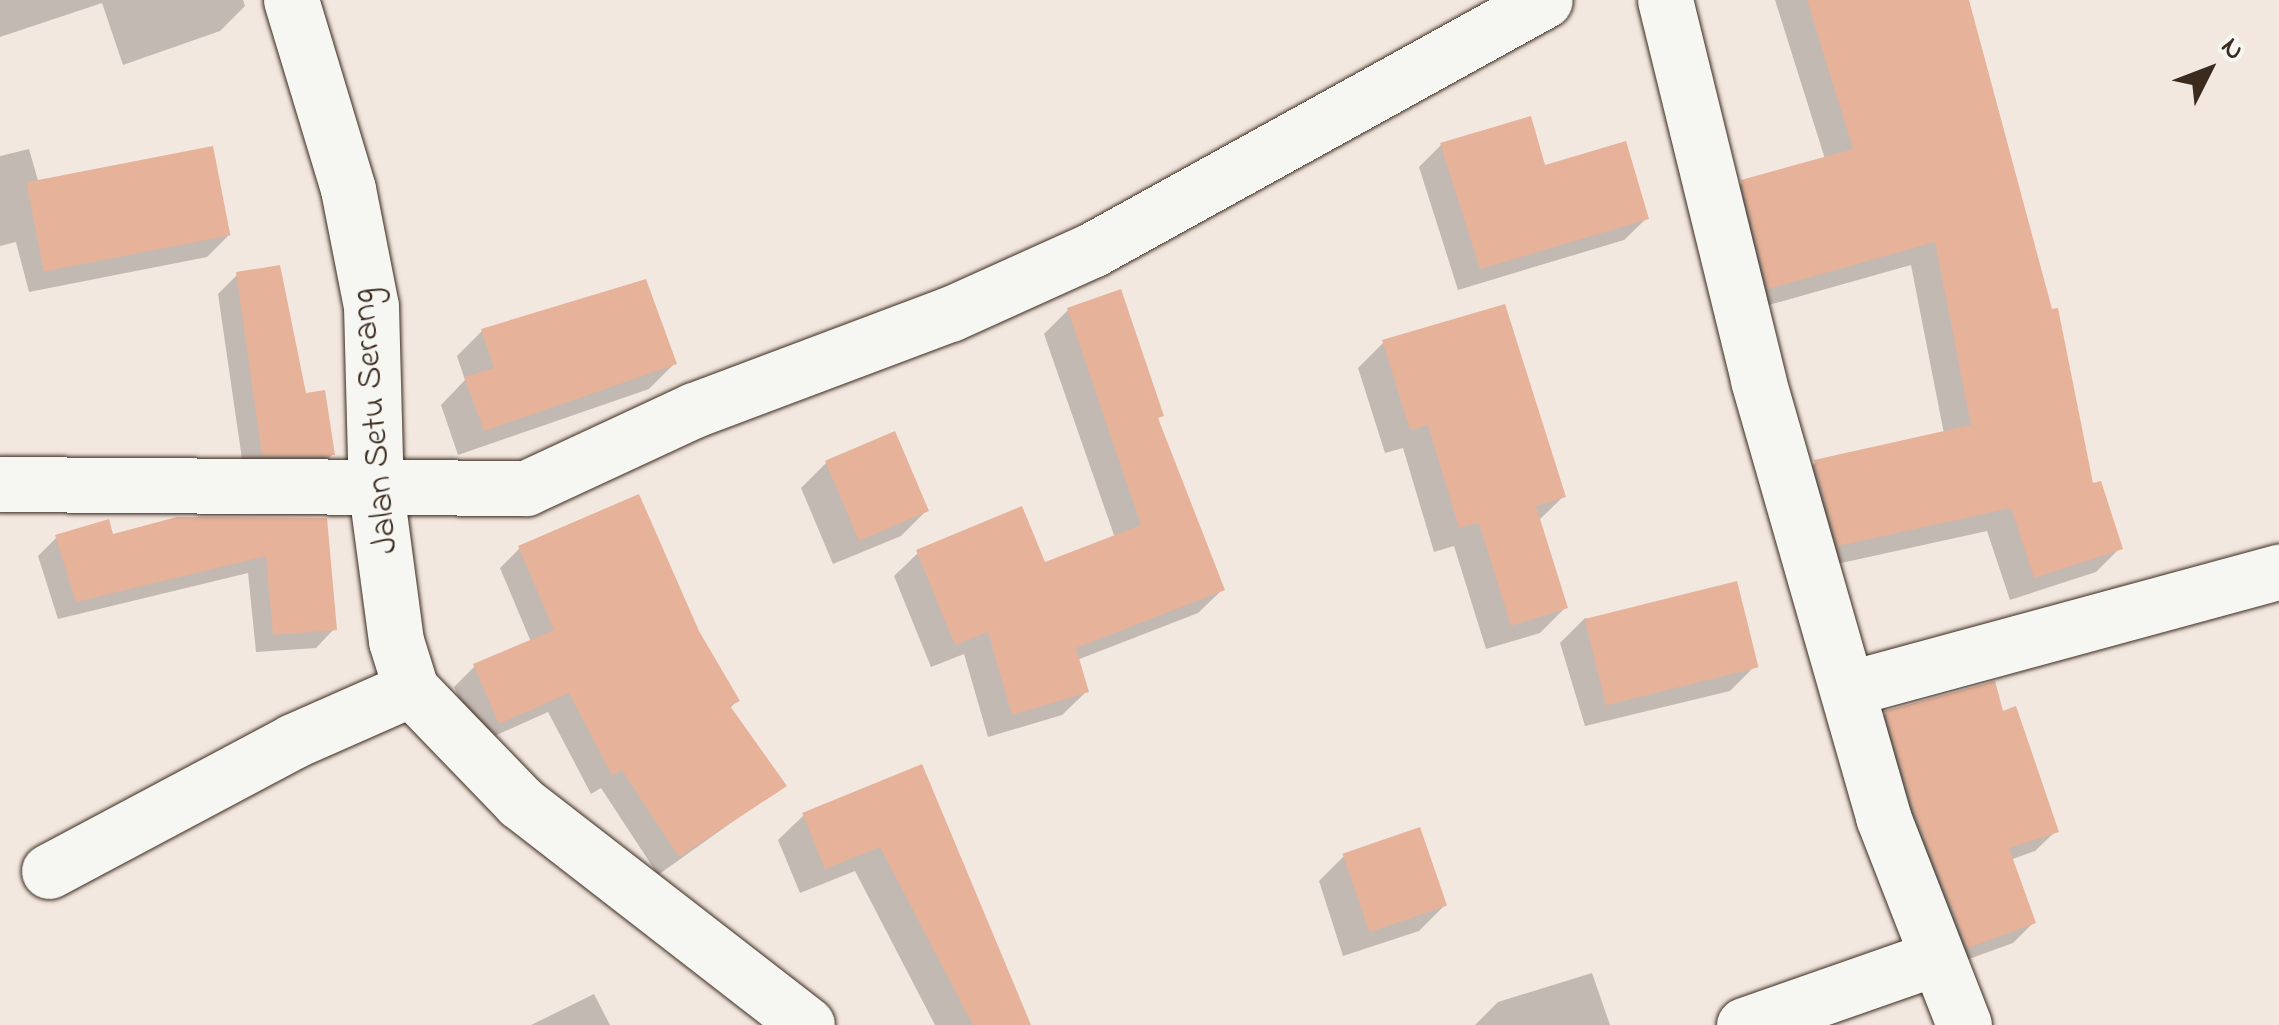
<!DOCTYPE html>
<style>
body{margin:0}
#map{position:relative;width:2279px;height:1025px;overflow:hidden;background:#f3e8e0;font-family:"Indie Flower",sans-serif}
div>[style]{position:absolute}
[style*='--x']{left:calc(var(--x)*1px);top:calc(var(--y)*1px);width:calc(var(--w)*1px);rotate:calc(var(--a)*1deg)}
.shadow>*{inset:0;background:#0003}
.building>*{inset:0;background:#e6b299;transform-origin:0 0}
.roads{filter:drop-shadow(0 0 2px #3b2a1e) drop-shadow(0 0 2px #3b2a1e)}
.street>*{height:55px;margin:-27.5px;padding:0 27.5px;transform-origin:27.5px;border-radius:27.5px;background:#f6f6f2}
.secondary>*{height:55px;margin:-27.5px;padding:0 27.5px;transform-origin:27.5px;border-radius:27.5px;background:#f6f6f2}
span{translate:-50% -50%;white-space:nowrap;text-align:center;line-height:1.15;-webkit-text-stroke:8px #f6f6f2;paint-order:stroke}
.street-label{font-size:35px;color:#3b2a1e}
.north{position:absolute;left:2159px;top:20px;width:100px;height:100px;-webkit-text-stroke:8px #f6f6f2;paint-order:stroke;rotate:48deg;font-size:28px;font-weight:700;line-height:40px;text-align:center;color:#3b2a1e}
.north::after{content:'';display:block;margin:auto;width:35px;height:45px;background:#3b2a1e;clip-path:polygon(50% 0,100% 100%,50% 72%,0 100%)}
</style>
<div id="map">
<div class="shadow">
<i style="clip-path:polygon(0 0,243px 0,245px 6px,220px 31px,123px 65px,102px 3px,0 37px)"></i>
<i style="clip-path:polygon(1775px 0,1964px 0,2091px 487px,2120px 548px,2096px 572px,2010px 600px,1987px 531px,1814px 569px,1790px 487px,1815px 463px,1944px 434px,1911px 265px,1744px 312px,1718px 207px,1743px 182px,1825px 159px)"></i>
<i style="clip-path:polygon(1441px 145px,1544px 168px,1647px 218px,1624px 240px,1458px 290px,1419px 167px)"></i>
<i style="clip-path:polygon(29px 149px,39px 184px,229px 235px,207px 257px,29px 292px,16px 242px,0 246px,0 156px)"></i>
<i style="clip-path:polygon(237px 275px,333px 454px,314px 474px,244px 473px,218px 294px)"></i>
<i style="clip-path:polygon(1068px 310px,1161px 415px,1156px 420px,1222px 590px,1198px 613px,1077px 660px,1086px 692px,1062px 715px,988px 737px,964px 654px,931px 667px,894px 576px,918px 553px,1044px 565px,1115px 538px,1044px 334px)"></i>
<i style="clip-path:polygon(482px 331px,674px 364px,649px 389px,458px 455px,441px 405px,465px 380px,457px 356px)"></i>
<i style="clip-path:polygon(1384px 342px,1564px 496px,1538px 521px,1565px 608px,1540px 633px,1486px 649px,1454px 546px,1434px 552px,1403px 448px,1385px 453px,1358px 368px)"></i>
<i style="clip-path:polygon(826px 463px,926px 511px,901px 536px,833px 564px,801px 488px)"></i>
<i style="clip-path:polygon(324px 520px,334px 629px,316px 648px,256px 652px,248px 573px,58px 619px,38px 556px,56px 538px)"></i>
<i style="clip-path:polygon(520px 548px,697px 632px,737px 701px,729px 709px,784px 785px,658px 875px,601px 788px,591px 794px,548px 712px,479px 743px,454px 687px,475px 666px,531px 642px,500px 568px)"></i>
<i style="clip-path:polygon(1585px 618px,1755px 666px,1730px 691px,1585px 726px,1560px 643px)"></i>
<i style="clip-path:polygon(1886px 713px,2056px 831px,2035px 851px,2010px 860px,2033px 923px,2013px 943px,1947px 967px,1866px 734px)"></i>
<i style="clip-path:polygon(921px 767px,1017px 1025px,935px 1025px,855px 871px,800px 893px,778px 840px,804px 815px)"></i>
<i style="clip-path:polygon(1344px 856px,1444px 906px,1419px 931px,1343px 956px,1319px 881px)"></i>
<i style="clip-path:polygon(1592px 973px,1610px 1025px,1475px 1025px,1498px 1002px)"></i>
<i style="clip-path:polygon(594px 994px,610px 1025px,531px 1025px)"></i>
</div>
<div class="building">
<i style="clip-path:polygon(1807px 0,1969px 0,2052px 309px,2058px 308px,2093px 483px,2101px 481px,2123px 549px,2034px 578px,2011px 508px,1838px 546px,1814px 460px,1971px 425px,1935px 242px,1768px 289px,1741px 180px,1853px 149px)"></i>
<i style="clip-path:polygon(1531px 116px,1545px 165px,1626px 141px,1649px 219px,1480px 269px,1440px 143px)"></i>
<i style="left:213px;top:146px;width:91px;height:190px;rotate:79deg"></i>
<i style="clip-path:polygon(280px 265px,306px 393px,325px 390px,335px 455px,262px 455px,236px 272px)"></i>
<i style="clip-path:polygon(646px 279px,677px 364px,484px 431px,464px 377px,494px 368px,481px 329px)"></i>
<i style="clip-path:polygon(1121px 289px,1164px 416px,1158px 418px,1225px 590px,1076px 648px,1089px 692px,1012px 715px,988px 632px,955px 645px,916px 550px,1022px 506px,1045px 562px,1141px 525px,1067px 308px)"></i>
<i style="clip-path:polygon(1505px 304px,1566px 497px,1536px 506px,1568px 608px,1511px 626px,1479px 523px,1459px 528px,1428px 425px,1410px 430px,1382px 340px)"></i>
<i style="left:895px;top:431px;width:87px;height:76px;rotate:67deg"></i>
<i style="clip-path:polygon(639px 494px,699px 631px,740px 701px,730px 706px,787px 786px,679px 857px,622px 770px,612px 775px,569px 693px,499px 724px,473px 664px,554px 630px,518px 546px)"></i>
<i style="clip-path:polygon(177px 517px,327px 518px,337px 630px,273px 635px,266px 556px,76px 602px,55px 535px,109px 519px,113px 534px)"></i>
<i style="left:1737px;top:581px;width:89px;height:157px;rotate:76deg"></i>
<i style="clip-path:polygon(1995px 681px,2003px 711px,2016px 706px,2059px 832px,2009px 848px,2036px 923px,1968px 948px,1913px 807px,1885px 711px)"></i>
<i style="clip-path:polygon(922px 764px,1031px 1025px,973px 1025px,880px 847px,825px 869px,802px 813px)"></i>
<i style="left:1420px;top:827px;width:83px;height:82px;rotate:71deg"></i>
</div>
<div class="roads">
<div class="street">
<i style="--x:1665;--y:0;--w:391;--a:76.2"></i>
<i style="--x:1758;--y:380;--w:455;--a:74"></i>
<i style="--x:1883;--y:817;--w:223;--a:68.7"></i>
<i style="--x:0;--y:484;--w:526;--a:0.44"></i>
<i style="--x:526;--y:488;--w:185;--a:-24.9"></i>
<i style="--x:694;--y:410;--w:273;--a:-20.6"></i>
<i style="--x:950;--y:314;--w:156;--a:-24.3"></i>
<i style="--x:1092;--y:250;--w:517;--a:-28.89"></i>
<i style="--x:1847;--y:689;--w:448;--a:-15.2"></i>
<i style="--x:49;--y:871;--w:276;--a:-28"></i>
<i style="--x:293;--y:741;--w:129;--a:-23.8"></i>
<i style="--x:1744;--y:1025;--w:202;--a:-19.3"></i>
</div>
<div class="secondary">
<i style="--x:291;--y:0;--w:197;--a:73.2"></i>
<i style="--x:348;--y:189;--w:119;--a:78.9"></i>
<i style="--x:371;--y:306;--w:185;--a:88.5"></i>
<i style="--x:376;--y:491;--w:151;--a:82.4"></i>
<i style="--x:396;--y:641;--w:50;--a:72.6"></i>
<i style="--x:411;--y:689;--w:157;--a:46"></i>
<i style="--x:520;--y:802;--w:363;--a:37.8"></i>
</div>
</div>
<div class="street-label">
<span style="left:376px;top:421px;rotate:-95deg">Jalan Setu Serang</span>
</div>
<div class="north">N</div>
</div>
